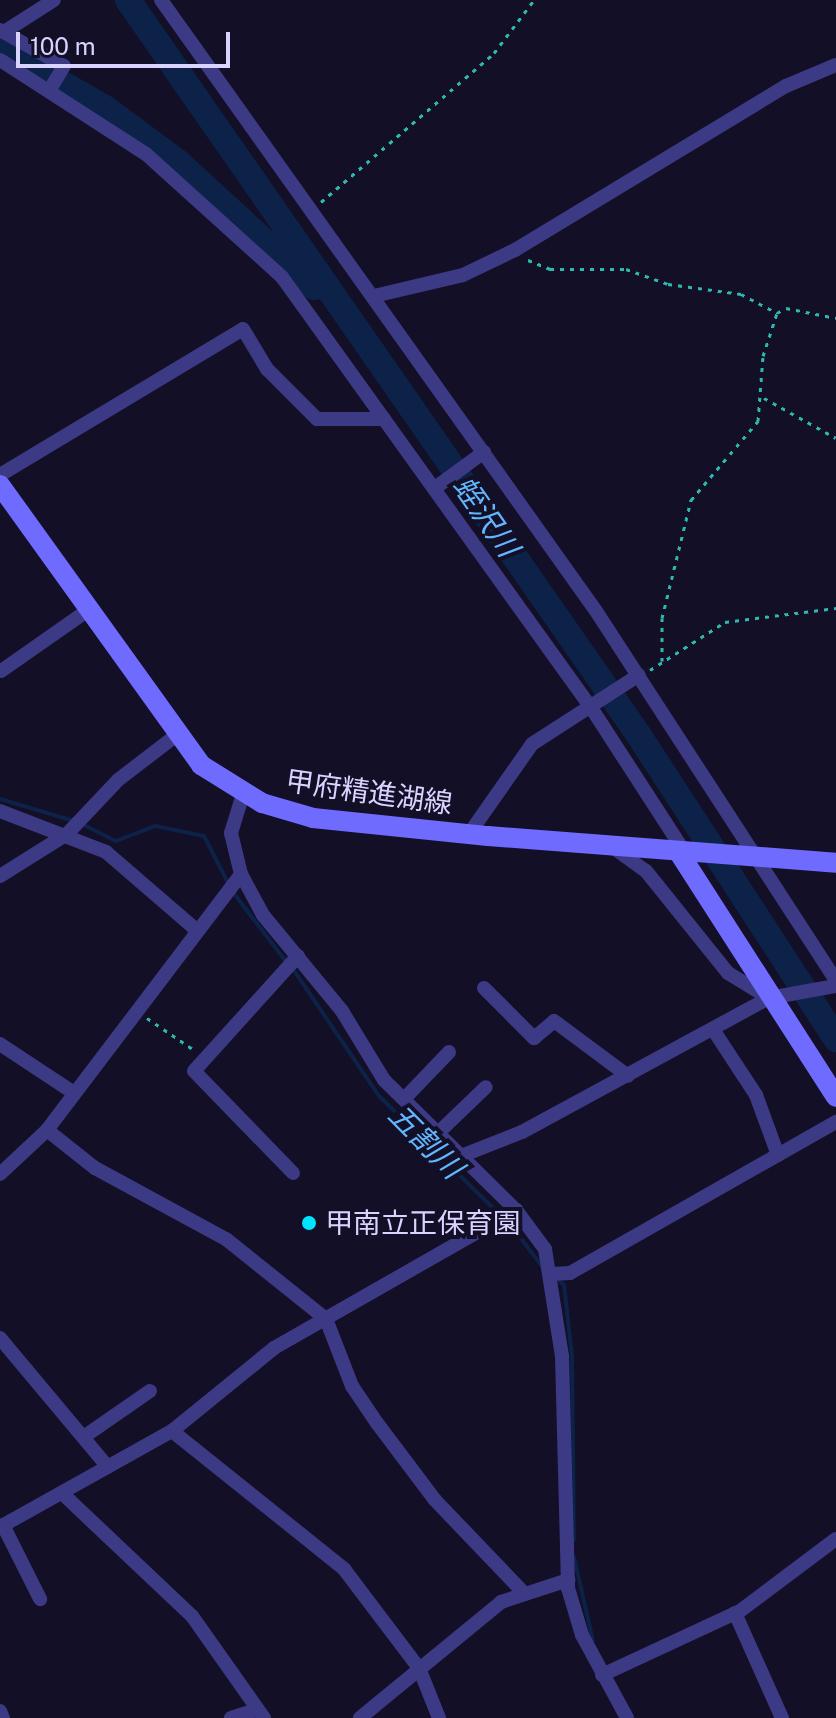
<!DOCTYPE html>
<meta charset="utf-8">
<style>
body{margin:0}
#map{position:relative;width:836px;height:1718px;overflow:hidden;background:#130f26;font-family:"Public Sans","Noto Sans JP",sans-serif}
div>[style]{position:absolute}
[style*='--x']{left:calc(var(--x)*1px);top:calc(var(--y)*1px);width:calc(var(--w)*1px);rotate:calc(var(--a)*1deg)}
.stream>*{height:4px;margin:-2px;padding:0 2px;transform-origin:2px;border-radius:2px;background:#0c2248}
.river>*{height:26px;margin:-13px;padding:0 13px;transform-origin:13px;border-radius:13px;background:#0c2248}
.path>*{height:3px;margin-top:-1.5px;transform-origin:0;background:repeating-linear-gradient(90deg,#2fb8b0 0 4px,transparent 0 10px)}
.street>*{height:14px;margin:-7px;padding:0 7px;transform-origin:7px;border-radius:7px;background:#3d3a85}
.secondary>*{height:20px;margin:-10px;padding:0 10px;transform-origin:10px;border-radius:10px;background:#6f6bff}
.dots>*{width:22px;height:22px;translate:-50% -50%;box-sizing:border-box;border:4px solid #130f26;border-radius:50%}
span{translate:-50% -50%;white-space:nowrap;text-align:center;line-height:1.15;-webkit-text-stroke:8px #130f26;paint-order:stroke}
.street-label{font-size:28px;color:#d9d4ff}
.poi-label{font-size:28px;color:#d9d4ff}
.left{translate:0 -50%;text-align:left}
.water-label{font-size:30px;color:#62b6ff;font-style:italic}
.scale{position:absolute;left:16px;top:32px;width:214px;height:36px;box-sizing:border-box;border:4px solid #d9d4ff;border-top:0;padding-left:10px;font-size:24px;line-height:28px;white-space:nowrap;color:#d9d4ff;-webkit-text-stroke:6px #130f26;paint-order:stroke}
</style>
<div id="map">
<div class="stream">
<i style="--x:0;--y:799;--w:77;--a:16.6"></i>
<i style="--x:82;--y:824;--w:38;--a:27"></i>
<i style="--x:116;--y:841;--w:42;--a:-21"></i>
<i style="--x:155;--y:826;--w:50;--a:11.5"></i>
<i style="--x:204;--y:836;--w:53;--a:62.9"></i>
<i style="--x:232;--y:891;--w:91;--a:52.6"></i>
<i style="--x:293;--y:969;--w:153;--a:55.9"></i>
<i style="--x:379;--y:1096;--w:170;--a:44.5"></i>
<i style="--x:507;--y:1220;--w:63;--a:52.8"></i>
<i style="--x:555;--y:1278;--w:11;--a:38"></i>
<i style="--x:564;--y:1285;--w:71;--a:83.6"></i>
<i style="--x:572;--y:1356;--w:184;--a:89.4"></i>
<i style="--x:574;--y:1557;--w:86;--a:77.3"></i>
</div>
<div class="river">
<i style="--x:128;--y:0;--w:894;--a:55.21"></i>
<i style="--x:638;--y:734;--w:364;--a:57"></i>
<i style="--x:0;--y:48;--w:121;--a:29.7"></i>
<i style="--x:105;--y:108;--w:91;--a:36.5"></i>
<i style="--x:178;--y:162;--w:185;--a:42.6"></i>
</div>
<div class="path">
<i style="--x:321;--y:202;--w:228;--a:-40.7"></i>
<i style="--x:494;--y:53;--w:66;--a:-53"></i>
<i style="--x:528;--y:260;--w:24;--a:22"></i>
<i style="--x:550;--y:269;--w:76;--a:0"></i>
<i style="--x:626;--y:269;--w:45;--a:19.7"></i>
<i style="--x:668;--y:284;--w:74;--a:7.8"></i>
<i style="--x:741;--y:294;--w:41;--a:27.8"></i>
<i style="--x:764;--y:398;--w:82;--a:29.1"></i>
<i style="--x:662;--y:661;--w:43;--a:-90"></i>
<i style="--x:662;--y:618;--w:122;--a:-76.2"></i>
<i style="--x:691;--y:500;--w:104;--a:-49.7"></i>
<i style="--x:758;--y:421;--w:65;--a:-85.6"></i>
<i style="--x:763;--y:356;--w:45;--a:-72"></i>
<i style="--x:777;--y:313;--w:10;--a:-29"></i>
<i style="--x:786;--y:308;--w:51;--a:11.3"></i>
<i style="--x:650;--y:670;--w:89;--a:-32.6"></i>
<i style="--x:725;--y:622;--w:112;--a:-7.2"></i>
<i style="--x:147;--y:1018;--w:57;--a:34.2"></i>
</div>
<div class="street">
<i style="--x:161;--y:0;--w:750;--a:54.55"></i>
<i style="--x:596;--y:611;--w:440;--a:57"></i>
<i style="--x:0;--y:30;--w:73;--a:29.4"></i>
<i style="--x:64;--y:66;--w:26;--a:121"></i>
<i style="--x:4;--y:32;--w:59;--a:-32.6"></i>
<i style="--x:0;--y:60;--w:174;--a:32.8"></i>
<i style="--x:146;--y:154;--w:183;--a:42.1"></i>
<i style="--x:282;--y:277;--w:532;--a:54.34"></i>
<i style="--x:592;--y:709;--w:169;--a:57.1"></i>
<i style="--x:374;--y:296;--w:91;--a:-13.3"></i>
<i style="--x:463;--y:275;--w:58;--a:-25.7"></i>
<i style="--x:515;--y:250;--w:317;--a:-31.2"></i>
<i style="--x:786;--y:86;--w:54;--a:-22.8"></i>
<i style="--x:0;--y:475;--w:283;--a:-31"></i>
<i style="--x:243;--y:329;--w:47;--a:59"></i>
<i style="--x:267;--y:369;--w:71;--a:45"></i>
<i style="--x:317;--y:419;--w:67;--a:0"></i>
<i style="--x:435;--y:488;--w:61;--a:-36.3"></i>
<i style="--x:1;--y:671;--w:106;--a:-35"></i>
<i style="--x:243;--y:794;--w:41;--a:107.1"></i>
<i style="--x:231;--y:833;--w:42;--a:76.3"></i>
<i style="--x:241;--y:874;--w:47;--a:61.8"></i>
<i style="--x:263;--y:915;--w:124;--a:50.5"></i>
<i style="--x:342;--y:1011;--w:81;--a:58.7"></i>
<i style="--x:384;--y:1080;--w:185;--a:44.6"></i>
<i style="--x:516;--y:1210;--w:49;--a:53.4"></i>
<i style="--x:545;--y:1249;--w:108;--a:81"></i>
<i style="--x:562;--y:1356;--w:232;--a:88.5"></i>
<i style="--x:568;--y:1588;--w:49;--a:73.4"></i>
<i style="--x:582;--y:1635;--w:94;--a:61.5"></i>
<i style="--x:0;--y:811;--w:114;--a:21.1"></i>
<i style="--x:106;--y:852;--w:116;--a:40.8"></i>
<i style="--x:469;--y:834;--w:110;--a:-55"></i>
<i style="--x:532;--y:744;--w:127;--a:-32.8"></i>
<i style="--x:614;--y:848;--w:39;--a:36"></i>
<i style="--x:646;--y:871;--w:131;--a:51.2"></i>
<i style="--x:728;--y:973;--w:48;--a:31.4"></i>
<i style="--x:0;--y:876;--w:79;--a:-32.1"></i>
<i style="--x:67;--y:834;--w:74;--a:-46.6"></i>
<i style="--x:118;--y:780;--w:76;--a:-37.5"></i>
<i style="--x:484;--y:988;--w:71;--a:45"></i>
<i style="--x:534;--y:1038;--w:26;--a:-40"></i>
<i style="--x:554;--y:1021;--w:92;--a:36.6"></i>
<i style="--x:714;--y:1031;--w:77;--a:56.7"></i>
<i style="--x:756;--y:1095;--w:64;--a:69.9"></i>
<i style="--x:0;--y:1044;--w:89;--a:33.5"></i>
<i style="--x:404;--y:1099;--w:65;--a:-46.2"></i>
<i style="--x:47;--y:1130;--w:61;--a:38.4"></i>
<i style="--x:95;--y:1168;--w:149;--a:28.5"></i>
<i style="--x:226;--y:1239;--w:128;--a:38.7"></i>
<i style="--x:326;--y:1319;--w:72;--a:68.8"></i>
<i style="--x:352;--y:1386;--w:45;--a:56"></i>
<i style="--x:377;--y:1423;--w:96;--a:53"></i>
<i style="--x:435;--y:1500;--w:124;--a:46.3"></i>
<i style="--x:438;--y:1133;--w:66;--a:-43.8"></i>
<i style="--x:461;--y:1156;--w:66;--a:-21.5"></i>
<i style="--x:522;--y:1132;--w:281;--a:-28.5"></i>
<i style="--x:769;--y:998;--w:68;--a:-10.2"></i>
<i style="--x:293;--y:1173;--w:142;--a:-134.1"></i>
<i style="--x:194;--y:1071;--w:155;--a:-47.9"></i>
<i style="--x:0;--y:1174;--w:64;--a:-43.1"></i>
<i style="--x:47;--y:1130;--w:321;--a:-52.8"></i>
<i style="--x:551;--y:1274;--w:19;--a:-3"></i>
<i style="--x:570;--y:1273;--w:306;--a:-29.6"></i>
<i style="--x:0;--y:1338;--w:168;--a:50.1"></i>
<i style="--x:172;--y:1431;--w:221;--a:38.7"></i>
<i style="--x:344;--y:1569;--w:124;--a:52.9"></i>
<i style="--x:419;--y:1668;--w:54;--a:68.2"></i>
<i style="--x:85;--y:1436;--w:79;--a:-34.7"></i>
<i style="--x:65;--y:1496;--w:175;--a:43.4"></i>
<i style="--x:192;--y:1616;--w:125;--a:54.8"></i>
<i style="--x:3;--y:1525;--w:83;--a:63.4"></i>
<i style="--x:0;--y:1527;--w:197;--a:-29.2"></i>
<i style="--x:172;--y:1431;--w:132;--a:-39.1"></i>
<i style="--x:274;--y:1348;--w:279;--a:-29.7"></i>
<i style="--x:735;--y:1613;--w:115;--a:65.9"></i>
<i style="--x:602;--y:1675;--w:152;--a:-24.9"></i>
<i style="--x:740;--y:1611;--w:120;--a:-36.9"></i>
<i style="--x:0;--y:1711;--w:8;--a:67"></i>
<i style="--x:231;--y:1718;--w:28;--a:-18"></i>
<i style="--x:360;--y:1718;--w:183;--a:-39.4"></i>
<i style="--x:501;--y:1602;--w:71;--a:-18.2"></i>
</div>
<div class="secondary">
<i style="--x:0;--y:485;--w:345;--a:54.3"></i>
<i style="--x:201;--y:765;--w:72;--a:31.9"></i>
<i style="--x:262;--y:803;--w:53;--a:16.4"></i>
<i style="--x:313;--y:818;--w:176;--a:5.9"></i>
<i style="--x:488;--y:836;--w:349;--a:4.4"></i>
<i style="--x:678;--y:851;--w:292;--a:57.3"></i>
</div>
<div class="dots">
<i style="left:309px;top:1223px;background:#00e5ff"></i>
</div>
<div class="street-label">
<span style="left:369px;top:792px;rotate:8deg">甲府精進湖線</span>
</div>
<div class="poi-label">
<span class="left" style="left:325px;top:1223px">甲南立正保育園</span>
</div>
<div class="water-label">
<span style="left:486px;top:516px;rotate:55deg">蛭沢川</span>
<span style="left:426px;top:1141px;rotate:45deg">五割川</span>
</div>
<div class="scale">100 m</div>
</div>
